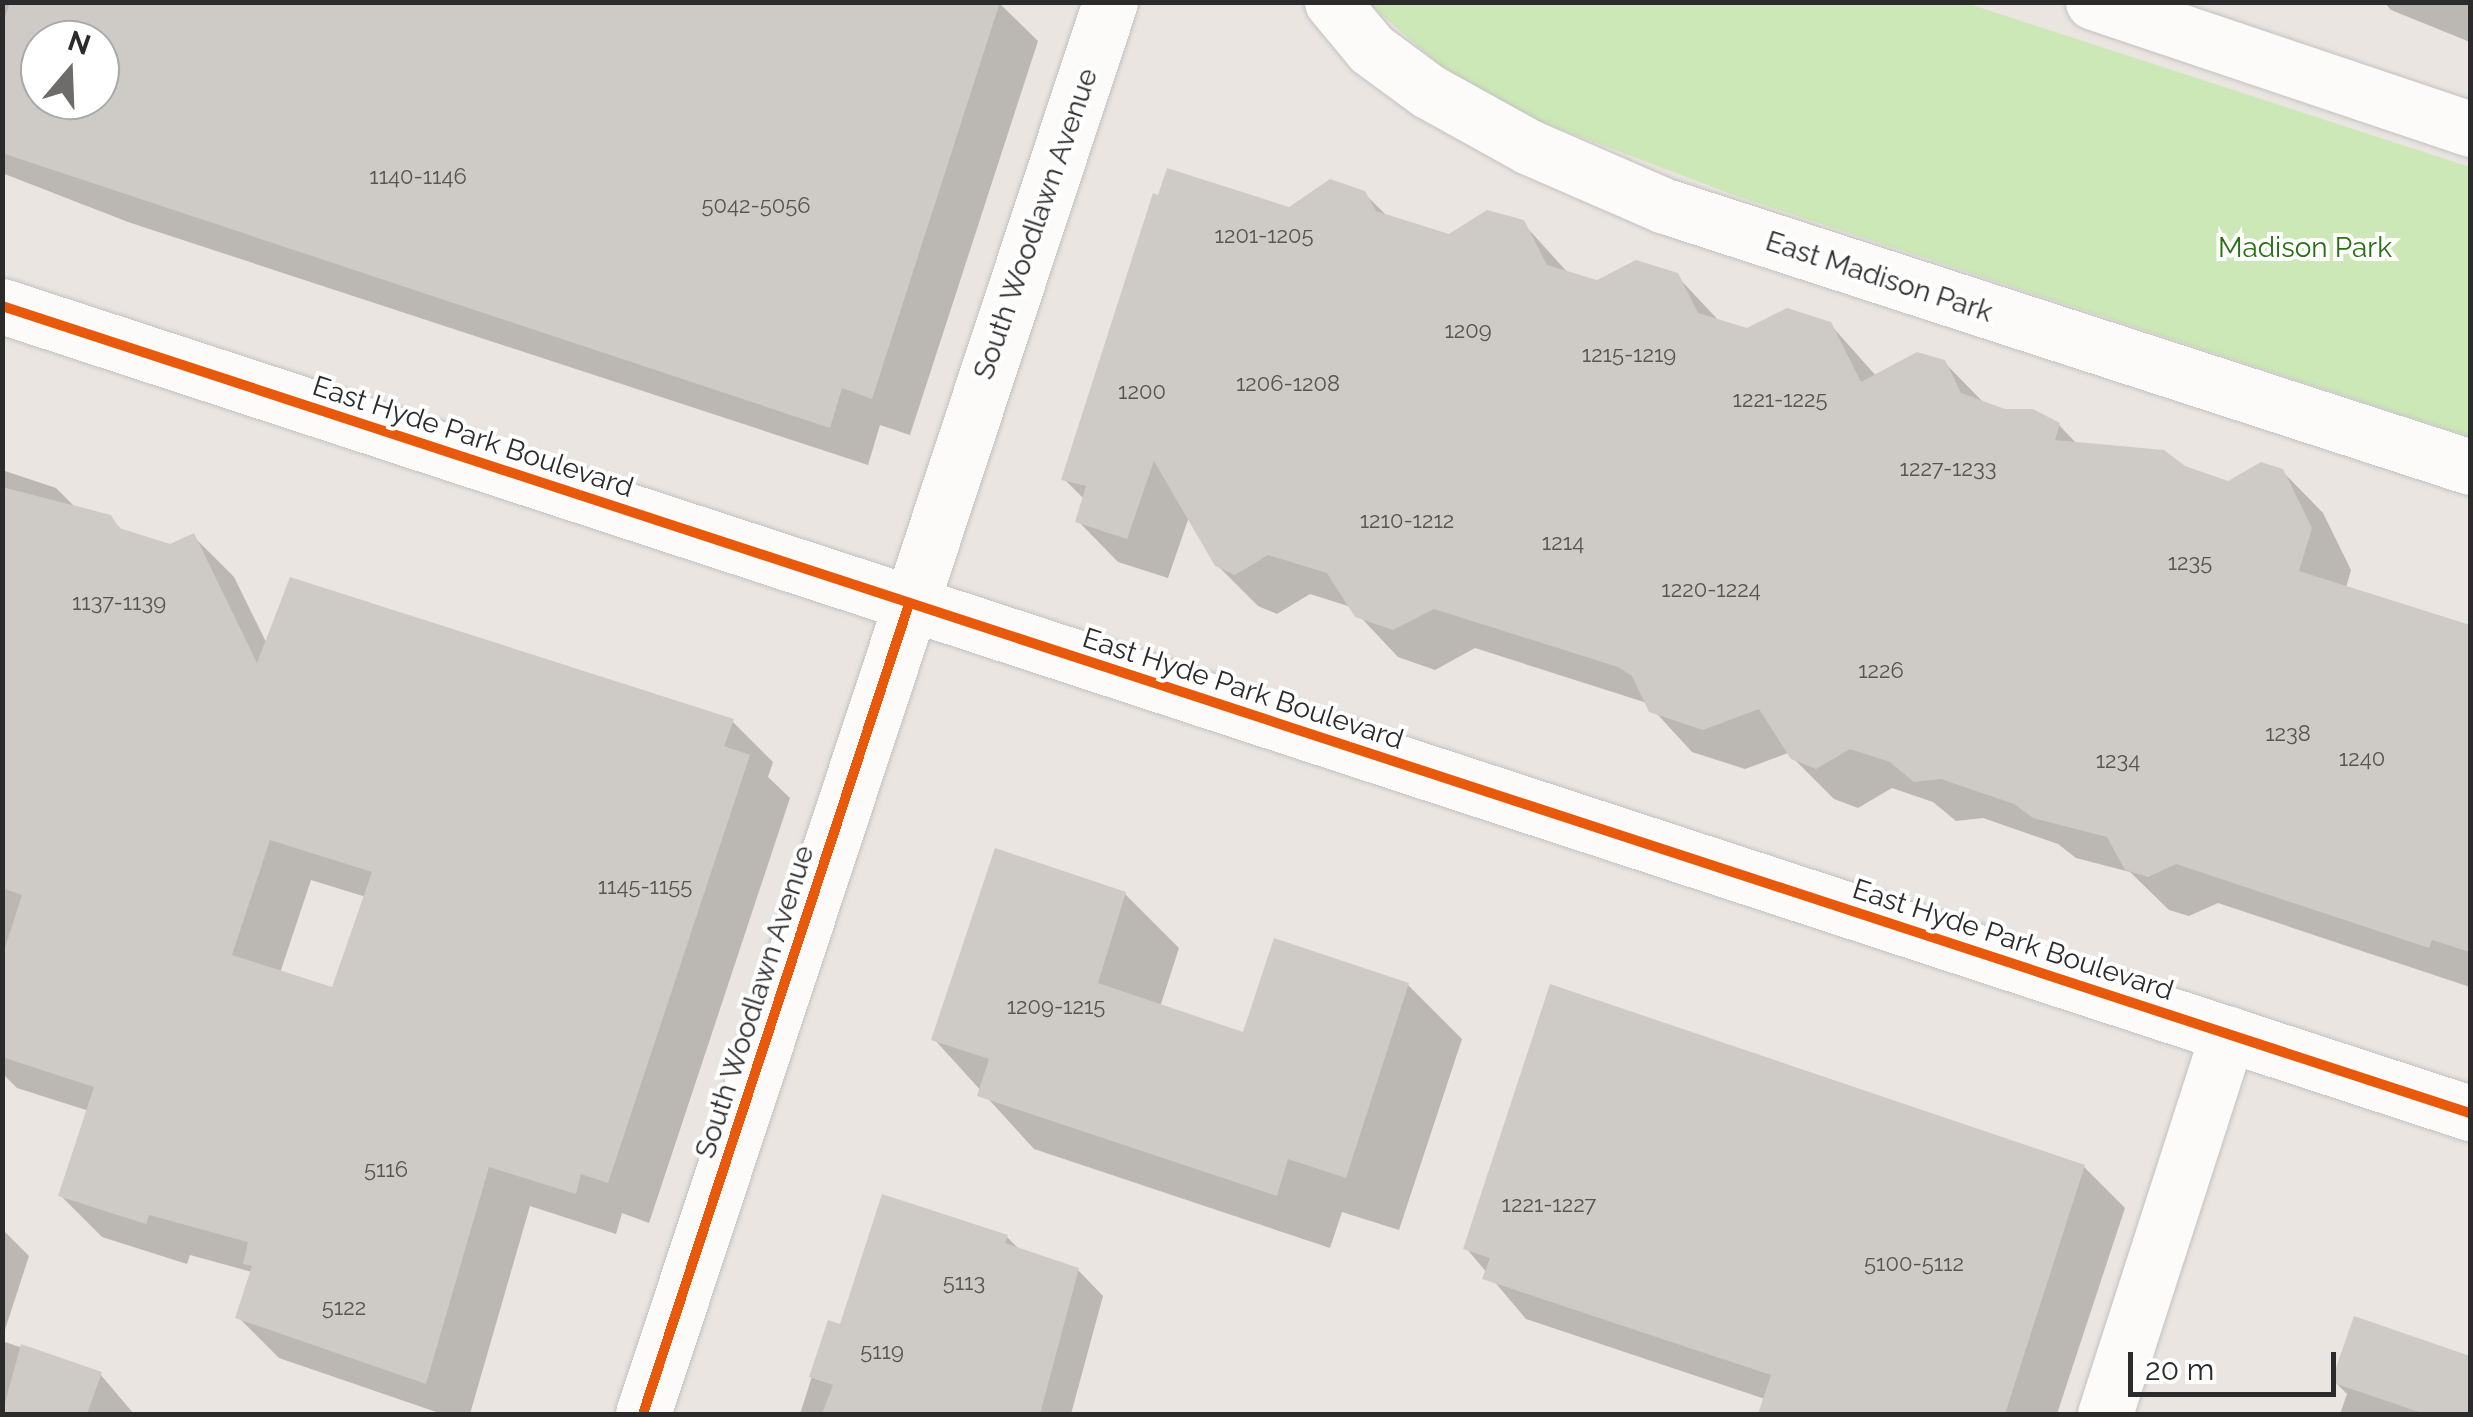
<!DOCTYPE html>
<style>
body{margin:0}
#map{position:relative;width:2473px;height:1417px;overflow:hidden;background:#eae5e0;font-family:Raleway,sans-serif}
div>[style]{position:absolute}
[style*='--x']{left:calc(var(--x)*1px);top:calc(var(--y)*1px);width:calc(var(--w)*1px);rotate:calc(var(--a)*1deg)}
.green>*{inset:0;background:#cce8b6}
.shadow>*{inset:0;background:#0003}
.building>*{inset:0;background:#cecbc7}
.roads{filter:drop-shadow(0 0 2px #c3c1c2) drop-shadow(0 0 2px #c3c1c2)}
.minor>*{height:55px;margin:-27.5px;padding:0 27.5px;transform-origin:27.5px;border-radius:27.5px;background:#fcfbfa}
.tertiary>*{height:55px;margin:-27.5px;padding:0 27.5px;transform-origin:27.5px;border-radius:27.5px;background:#fcfbfa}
.secondary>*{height:55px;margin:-27.5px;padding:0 27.5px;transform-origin:27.5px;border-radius:27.5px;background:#fcfbfa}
.cycleway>*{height:10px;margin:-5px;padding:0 5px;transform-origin:5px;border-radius:5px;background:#e8590c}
span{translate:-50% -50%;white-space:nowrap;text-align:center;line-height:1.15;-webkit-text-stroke:8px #fff;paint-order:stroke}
.number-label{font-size:22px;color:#565554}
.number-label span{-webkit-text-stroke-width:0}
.street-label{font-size:28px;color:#2b2b2b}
.park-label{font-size:28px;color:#287113}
.frame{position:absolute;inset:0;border:5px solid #2b2b2b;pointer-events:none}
.north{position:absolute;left:20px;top:20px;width:100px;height:100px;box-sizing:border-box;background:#fff;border:2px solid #aaa;border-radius:50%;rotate:19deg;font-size:28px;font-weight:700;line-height:40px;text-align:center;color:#2b2b2b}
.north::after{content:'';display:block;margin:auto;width:35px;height:45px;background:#6e6c6a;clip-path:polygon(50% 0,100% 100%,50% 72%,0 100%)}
.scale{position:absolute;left:2128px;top:1352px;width:208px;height:45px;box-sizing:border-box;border:5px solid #2b2b2b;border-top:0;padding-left:12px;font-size:30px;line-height:35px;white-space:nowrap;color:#2b2b2b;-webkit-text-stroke:8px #fff;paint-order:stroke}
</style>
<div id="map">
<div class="green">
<i style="clip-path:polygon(1368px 3px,1966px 3px,2470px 167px,2470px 437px,1739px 197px,1531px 118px,1459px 82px)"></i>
</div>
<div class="shadow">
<i style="clip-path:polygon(evenodd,2px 2px,998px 2px,1038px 41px,910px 435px,880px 425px,868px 465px,128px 222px,2px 173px,2px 2px,40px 40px,100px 40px,100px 100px,40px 100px,40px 40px)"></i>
<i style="clip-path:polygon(2384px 2px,2470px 2px,2470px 42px,2391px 10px)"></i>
<i style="clip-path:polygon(1364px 193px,1388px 217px,1449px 236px,1522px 222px,1569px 274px,1598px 283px,1676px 275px,1721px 323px,1748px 331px,1830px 324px,1877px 377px,1944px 362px,1986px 405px,2059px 425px,2078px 445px,2228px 483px,2282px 471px,2323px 513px,2351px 570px,2346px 588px,2470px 628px,2470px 987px,2218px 903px,2189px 916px,2169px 910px,2130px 872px,2076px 858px,2058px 844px,1983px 818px,1956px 821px,1933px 802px,1892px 788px,1858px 808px,1834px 799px,1788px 753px,1745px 769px,1692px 752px,1647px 703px,1475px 648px,1435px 670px,1398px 657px,1351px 607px,1310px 594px,1277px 614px,1258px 606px,1217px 565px,1189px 517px,1168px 578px,1118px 562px,1078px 521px,1084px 499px,1064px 479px,1289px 209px)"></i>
<i style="clip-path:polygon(evenodd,2px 470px,56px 488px,77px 509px,110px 518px,124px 532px,171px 547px,193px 536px,234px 577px,267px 644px,732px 721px,773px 762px,768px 777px,790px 798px,649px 1223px,622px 1213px,616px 1234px,530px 1206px,470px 1414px,442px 1414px,279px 1358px,238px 1317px,252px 1272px,190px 1255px,187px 1264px,102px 1237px,61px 1196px,89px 1111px,17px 1088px,2px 1073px,2px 470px,311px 880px,366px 897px,334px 990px,280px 973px,311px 880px)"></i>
<i style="clip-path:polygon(1125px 894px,1179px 948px,1160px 1007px,1245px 1035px,1408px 985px,1462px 1039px,1399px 1230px,1342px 1212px,1330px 1248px,1034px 1149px,934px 1039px)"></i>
<i style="clip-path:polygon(2084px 1167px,2125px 1208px,2057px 1414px,1760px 1414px,1765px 1399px,1526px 1319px,1466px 1248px)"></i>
<i style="clip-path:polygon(2px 1229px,29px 1256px,2px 1339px)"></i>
<i style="clip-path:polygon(1007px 1237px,1021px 1251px,1078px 1270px,1103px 1296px,1071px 1414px,800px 1414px,829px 1323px,842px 1327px)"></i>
<i style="clip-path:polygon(2355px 1319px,2470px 1358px,2470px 1414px,2340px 1414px,2347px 1394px,2334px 1381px)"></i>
<i style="clip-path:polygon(2px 1341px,100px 1374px,134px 1414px,2px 1414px)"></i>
</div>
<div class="building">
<i style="clip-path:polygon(evenodd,10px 2px,1000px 2px,872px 399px,842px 388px,830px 428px,2px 153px,2px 26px,10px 2px,40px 40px,100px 40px,100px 100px,40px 100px,40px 40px)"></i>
<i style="clip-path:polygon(1167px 168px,1289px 207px,1330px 179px,1365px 191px,1376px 211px,1449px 234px,1487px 210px,1524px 220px,1547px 265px,1597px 280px,1636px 260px,1678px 273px,1698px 313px,1747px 328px,1787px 308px,1831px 322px,1861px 382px,1917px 352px,1945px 360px,1961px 393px,2005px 409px,2033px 409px,2060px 423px,2055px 440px,2164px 450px,2185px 466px,2228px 481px,2261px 462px,2283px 469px,2312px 528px,2299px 571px,2470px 625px,2470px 952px,2432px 940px,2429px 948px,2176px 864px,2148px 877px,2125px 870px,2107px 837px,2033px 818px,2014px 804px,1941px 779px,1914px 782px,1890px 762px,1850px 749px,1816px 769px,1791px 759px,1759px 709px,1703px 730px,1649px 712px,1632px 676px,1618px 667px,1434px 609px,1393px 630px,1355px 617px,1327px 573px,1268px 555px,1235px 575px,1215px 566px,1154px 461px,1127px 539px,1075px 522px,1086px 486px,1061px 480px,1153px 193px,1158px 195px)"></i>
<i style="clip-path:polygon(evenodd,2px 487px,111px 515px,119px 528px,170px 544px,194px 533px,257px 663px,290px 577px,734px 719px,724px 746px,750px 755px,608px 1183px,581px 1174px,576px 1194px,489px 1167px,426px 1384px,235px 1318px,252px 1266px,243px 1264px,248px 1242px,149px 1215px,146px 1224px,58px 1196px,94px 1087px,2px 1057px,2px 957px,22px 895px,2px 888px,2px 487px,270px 840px,372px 872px,332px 987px,232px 955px,270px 840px)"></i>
<i style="clip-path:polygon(995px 848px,1126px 892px,1098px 983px,1243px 1032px,1274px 938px,1409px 983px,1346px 1178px,1288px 1159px,1277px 1196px,977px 1096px,989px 1059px,931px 1040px)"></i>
<i style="clip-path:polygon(1550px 984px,2085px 1165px,2005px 1414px,1758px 1414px,1771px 1375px,1482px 1279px,1490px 1258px,1463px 1249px)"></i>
<i style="clip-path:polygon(882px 1194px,1008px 1235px,1005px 1243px,1079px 1268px,1040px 1414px,822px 1414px,833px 1385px,809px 1377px,828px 1320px,840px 1324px)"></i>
<i style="clip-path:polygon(2354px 1316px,2470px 1356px,2470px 1414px,2425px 1414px,2331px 1382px)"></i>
<i style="clip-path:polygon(21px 1344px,102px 1372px,87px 1414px,2px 1414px)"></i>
</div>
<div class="roads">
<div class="minor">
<i style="--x:1332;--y:2;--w:61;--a:50.3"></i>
<i style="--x:1371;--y:49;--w:71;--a:36.4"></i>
<i style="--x:1428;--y:91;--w:115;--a:29"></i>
<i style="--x:1529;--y:147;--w:148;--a:23.5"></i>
<i style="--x:1665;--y:206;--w:846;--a:17.96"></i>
<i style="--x:2093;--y:2;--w:398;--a:18.6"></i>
<i style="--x:2105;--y:1414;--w:400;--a:-72.1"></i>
</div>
<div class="tertiary">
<i style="--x:643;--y:1414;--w:1487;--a:-71.7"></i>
</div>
<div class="secondary">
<i style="--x:2;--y:306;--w:2597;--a:18.11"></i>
</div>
</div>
<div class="cycleway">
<i style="--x:2;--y:306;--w:2597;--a:18.11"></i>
<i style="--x:643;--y:1414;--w:853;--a:-71.82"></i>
</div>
<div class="number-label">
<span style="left:418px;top:177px">1140-1146</span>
<span style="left:756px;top:206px">5042-5056</span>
<span style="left:1264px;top:236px">1201-1205</span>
<span style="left:1468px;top:331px">1209</span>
<span style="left:1629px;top:355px">1215-1219</span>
<span style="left:1288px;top:384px">1206-1208</span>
<span style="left:1142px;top:392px">1200</span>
<span style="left:1780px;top:400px">1221-1225</span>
<span style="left:1948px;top:469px">1227-1233</span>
<span style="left:1407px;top:521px">1210-1212</span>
<span style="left:1563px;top:543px">1214</span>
<span style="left:2190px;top:563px">1235</span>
<span style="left:1711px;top:590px">1220-1224</span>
<span style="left:119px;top:603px">1137-1139</span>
<span style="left:1881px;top:671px">1226</span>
<span style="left:2288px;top:734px">1238</span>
<span style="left:2362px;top:759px">1240</span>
<span style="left:2118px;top:761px">1234</span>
<span style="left:645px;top:887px">1145-1155</span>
<span style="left:1056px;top:1007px">1209-1215</span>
<span style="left:386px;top:1170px">5116</span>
<span style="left:1549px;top:1205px">1221-1227</span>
<span style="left:1914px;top:1264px">5100-5112</span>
<span style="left:964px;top:1283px">5113</span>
<span style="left:344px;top:1308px">5122</span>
<span style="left:882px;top:1352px">5119</span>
</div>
<div class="street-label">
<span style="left:1036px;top:224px;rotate:-71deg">South Woodlawn Avenue</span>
<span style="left:1879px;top:277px;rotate:18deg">East Madison Park</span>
<span style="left:473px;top:437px;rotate:18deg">East Hyde Park Boulevard</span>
<span style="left:1243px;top:689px;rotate:18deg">East Hyde Park Boulevard</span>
<span style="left:2013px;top:940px;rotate:18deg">East Hyde Park Boulevard</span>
<span style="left:755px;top:1002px;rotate:-72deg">South Woodlawn Avenue</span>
</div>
<div class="park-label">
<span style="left:2305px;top:248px">Madison Park</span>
</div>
<div class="frame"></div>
<div class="north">N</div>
<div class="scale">20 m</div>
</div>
